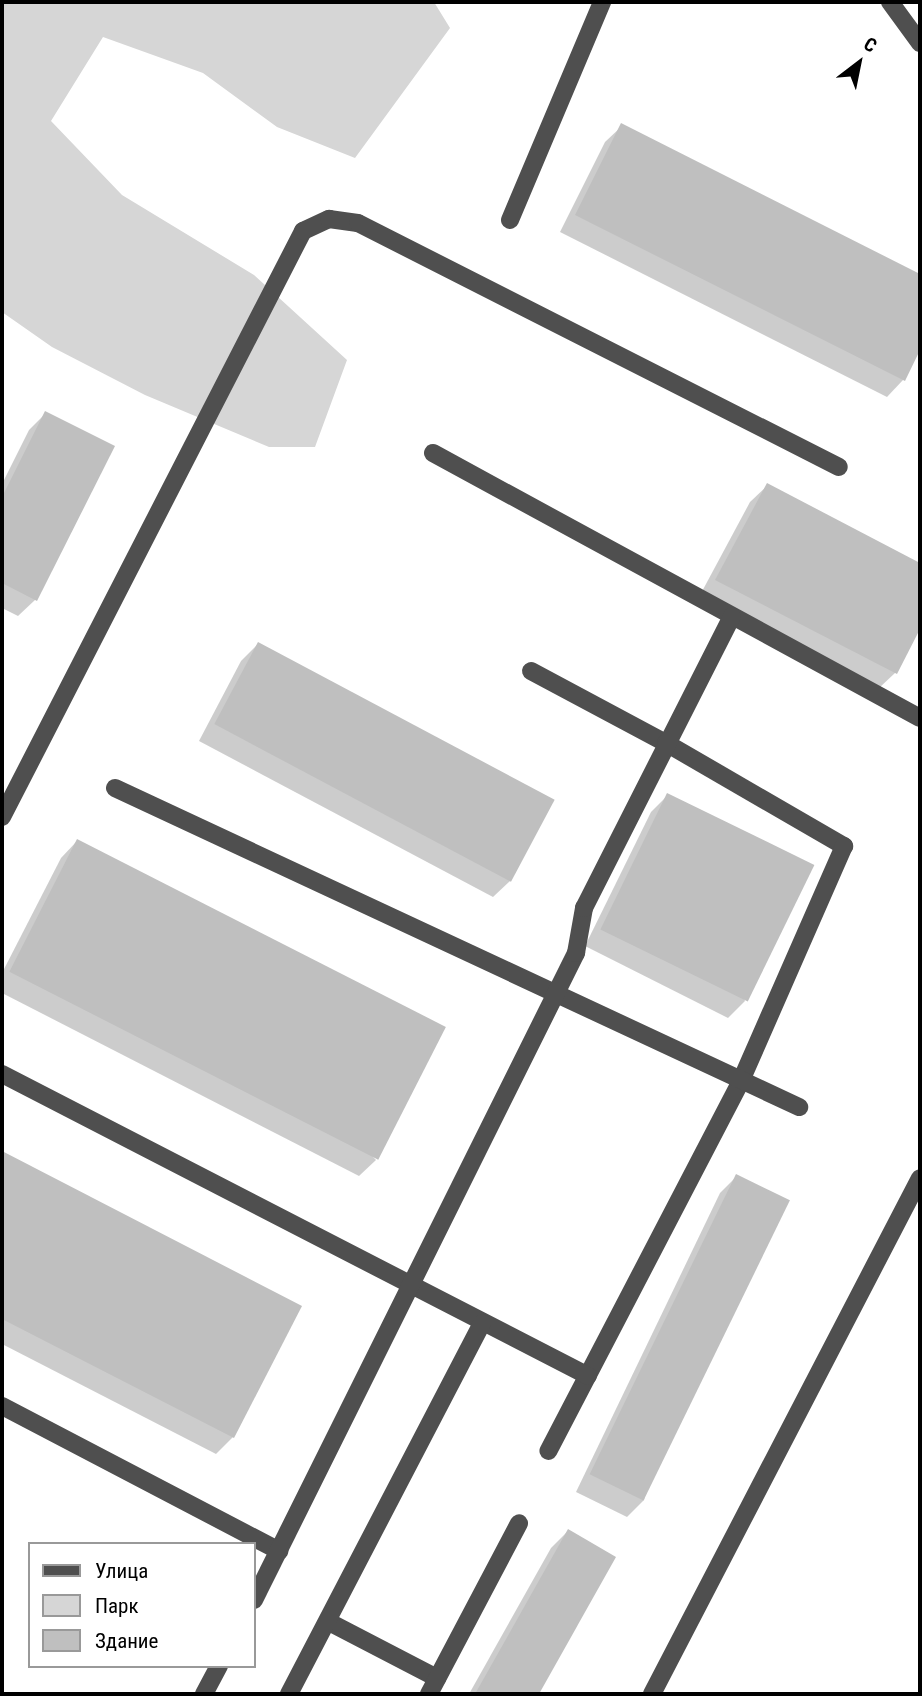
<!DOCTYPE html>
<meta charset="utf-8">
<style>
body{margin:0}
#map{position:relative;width:922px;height:1696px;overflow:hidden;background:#fff;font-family:"Roboto Condensed",sans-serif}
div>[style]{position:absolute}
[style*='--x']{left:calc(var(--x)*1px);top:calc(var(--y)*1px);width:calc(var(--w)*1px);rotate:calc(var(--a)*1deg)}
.green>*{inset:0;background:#d6d6d6}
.shadow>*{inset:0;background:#0003}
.building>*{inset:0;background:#bfbfbf;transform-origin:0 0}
.minor>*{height:18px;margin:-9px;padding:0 9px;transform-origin:9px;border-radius:9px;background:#4f4f4f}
span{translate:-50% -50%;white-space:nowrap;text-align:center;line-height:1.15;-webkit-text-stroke:5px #fff;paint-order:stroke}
.frame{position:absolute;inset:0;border:4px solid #000;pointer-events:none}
.legend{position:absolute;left:28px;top:1542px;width:228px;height:126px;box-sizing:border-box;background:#fff;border:2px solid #999;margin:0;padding:9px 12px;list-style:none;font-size:21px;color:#000}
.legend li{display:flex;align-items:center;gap:14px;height:35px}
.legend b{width:35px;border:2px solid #999}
.north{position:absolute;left:824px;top:28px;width:70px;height:70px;-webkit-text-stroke:5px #fff;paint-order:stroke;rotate:32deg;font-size:19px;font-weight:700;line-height:28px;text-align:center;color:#000}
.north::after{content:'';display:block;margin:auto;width:24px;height:32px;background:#000;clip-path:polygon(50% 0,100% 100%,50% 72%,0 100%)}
</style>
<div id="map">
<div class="green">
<i style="clip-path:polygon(2px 2px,434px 2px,450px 28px,355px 158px,277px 127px,203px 73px,103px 37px,51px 121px,122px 195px,254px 275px,347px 360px,315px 447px,269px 447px,145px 395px,52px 347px,2px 312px)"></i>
</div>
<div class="shadow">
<i style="clip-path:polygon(622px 126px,920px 276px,920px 347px,903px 380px,887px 397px,560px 232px,605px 142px)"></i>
<i style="clip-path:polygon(46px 413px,35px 600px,18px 616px,2px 608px,2px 484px,29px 430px)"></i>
<i style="clip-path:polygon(767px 486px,920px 565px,920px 625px,895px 673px,878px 689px,699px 597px,750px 502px)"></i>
<i style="clip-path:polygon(258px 644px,510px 881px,493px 897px,199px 741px,241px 661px)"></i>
<i style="clip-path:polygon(668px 795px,745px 1001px,728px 1018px,585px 946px,651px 812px)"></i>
<i style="clip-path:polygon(77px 841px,376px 1160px,359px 1176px,2px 993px,2px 973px,61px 858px)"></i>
<i style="clip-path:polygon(2px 1153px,300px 1306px,233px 1437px,216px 1454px,2px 1344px)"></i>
<i style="clip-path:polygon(737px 1176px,644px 1500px,627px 1517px,576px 1492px,720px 1193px)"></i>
<i style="clip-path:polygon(568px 1531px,614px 1557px,537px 1694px,469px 1694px,551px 1548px)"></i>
</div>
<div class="building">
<i style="clip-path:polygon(621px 123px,920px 274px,920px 350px,905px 381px,575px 215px)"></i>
<i style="clip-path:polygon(45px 411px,115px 446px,37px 601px,2px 583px,2px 497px)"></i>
<i style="clip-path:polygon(767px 483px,920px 563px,920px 629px,897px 674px,715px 580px)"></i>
<i style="left:258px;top:642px;width:336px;height:93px;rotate:28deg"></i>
<i style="left:667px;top:793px;width:164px;height:152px;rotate:26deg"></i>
<i style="left:77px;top:839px;width:414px;height:149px;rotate:27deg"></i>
<i style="clip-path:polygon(2px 1151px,302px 1306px,234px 1438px,2px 1319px)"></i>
<i style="left:736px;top:1174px;width:60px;height:334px;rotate:26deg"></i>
<i style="clip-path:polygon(568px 1529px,616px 1557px,539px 1694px,475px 1694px)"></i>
</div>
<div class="minor">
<i style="--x:890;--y:2;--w:51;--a:53.8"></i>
<i style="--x:510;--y:220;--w:237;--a:-67.1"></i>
<i style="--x:433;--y:453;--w:554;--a:28.55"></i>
<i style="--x:531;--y:671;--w:153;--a:28.1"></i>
<i style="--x:666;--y:743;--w:206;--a:30.1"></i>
<i style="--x:844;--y:846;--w:257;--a:113.7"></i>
<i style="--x:741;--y:1081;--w:417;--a:117.5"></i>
<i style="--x:115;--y:788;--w:755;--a:25"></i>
<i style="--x:2;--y:817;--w:659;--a:-62.81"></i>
<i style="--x:303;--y:231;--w:29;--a:-25"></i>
<i style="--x:329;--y:219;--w:29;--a:8"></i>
<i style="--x:358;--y:223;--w:539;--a:26.9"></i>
<i style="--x:2;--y:1074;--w:659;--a:27.26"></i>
<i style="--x:2;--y:1406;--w:313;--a:27.6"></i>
<i style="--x:254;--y:1600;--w:723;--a:-63.54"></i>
<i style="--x:576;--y:953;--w:46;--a:-79.9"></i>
<i style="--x:584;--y:908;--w:327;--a:-63.1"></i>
<i style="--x:329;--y:1622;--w:122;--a:27.4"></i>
<i style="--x:204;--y:1694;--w:32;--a:-62"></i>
<i style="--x:289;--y:1694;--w:418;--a:-62.5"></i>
<i style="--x:429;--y:1694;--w:193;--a:-62.2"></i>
<i style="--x:652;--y:1694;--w:581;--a:-62.55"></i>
</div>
<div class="frame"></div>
<ul class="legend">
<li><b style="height:9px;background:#4f4f4f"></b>Улица</li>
<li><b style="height:19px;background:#d6d6d6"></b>Парк</li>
<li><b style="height:19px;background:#bfbfbf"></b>Здание</li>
</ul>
<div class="north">С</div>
</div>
